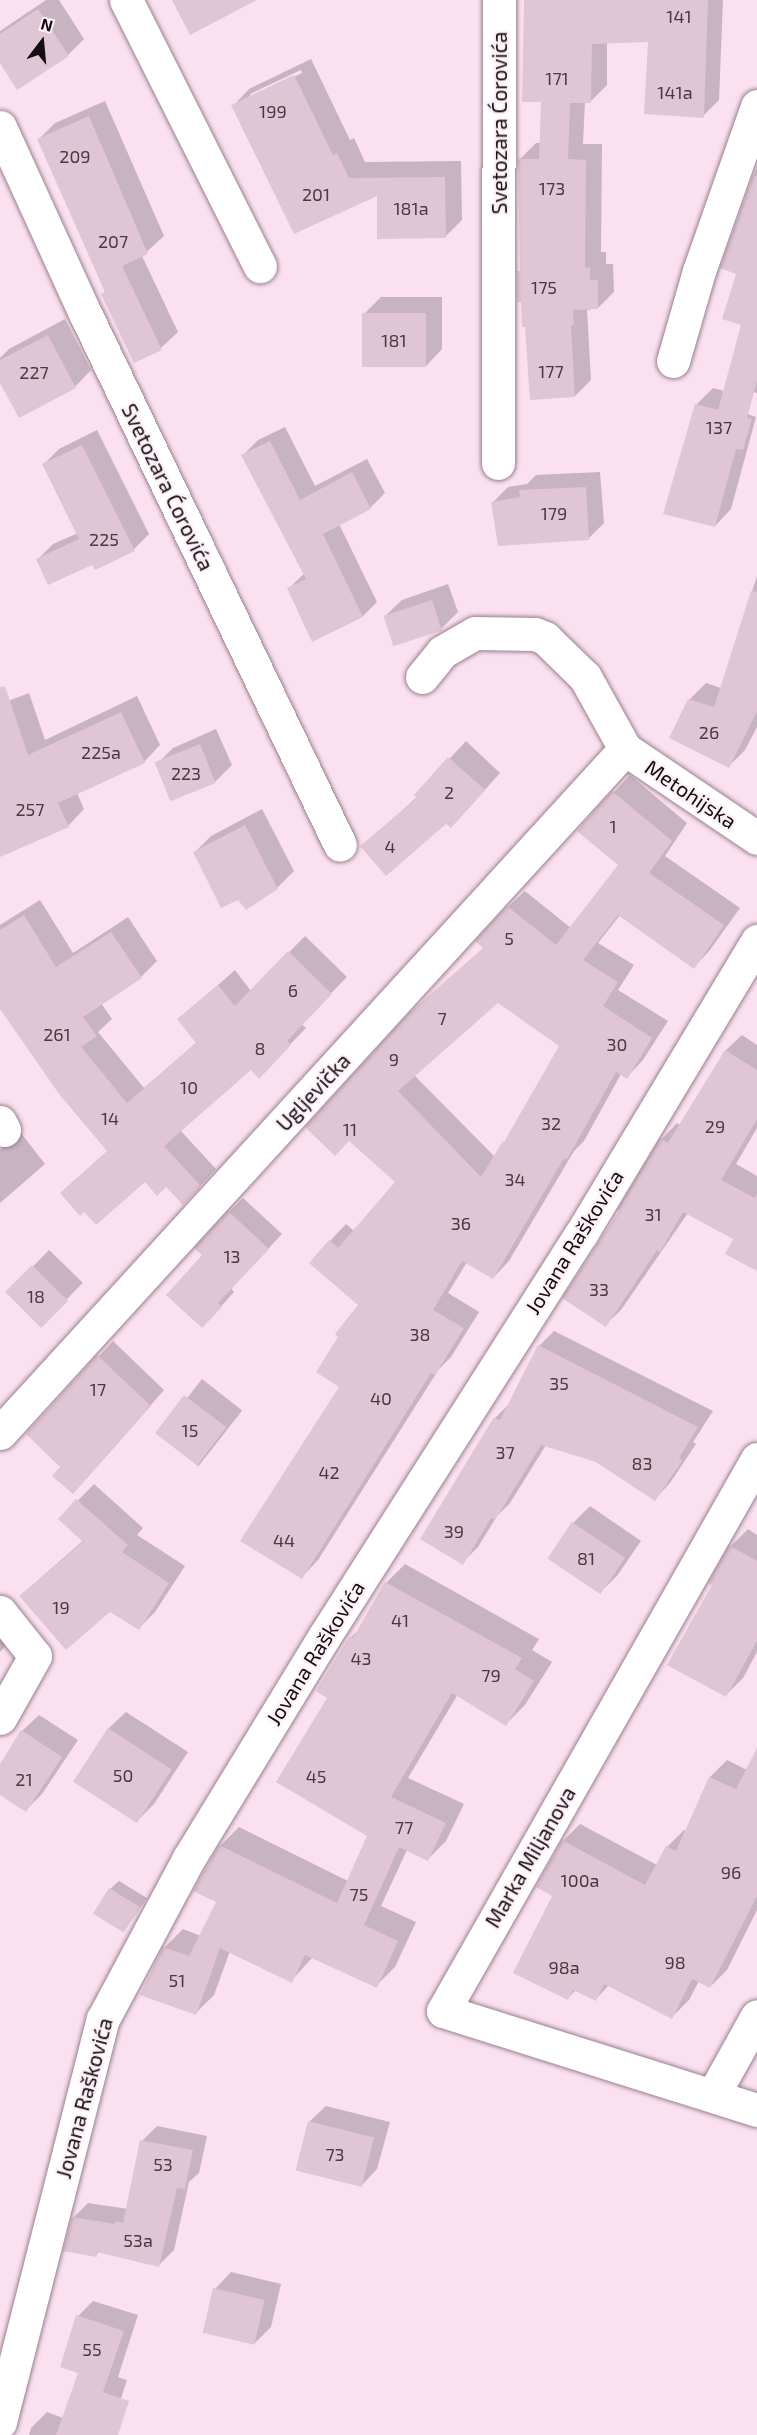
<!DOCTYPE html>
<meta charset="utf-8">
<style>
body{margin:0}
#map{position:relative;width:757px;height:2435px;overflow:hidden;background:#fbe0f0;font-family:"Exo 2",sans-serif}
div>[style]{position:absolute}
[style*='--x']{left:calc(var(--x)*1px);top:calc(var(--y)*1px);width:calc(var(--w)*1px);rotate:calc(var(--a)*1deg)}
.shadow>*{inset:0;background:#0003;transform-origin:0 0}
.building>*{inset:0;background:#e0c5d4;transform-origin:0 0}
.roads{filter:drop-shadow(0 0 2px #99818f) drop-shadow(0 0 2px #99818f)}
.minor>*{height:33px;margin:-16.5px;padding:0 16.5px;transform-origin:16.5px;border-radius:16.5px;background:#fff}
span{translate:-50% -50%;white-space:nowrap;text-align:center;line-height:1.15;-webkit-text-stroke:5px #fef2f9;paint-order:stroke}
.number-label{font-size:18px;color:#483a42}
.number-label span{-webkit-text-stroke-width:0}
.street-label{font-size:21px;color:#150c11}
.north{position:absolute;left:12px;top:12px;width:60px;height:60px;-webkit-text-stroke:4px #fef2f9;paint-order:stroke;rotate:16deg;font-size:16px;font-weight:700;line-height:24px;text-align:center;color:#150c11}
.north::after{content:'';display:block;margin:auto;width:21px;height:27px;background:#150c11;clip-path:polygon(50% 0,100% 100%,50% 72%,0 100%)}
</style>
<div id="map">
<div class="shadow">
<i style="clip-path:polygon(46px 0,59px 0,84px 39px,68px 55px,0 60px,0 31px)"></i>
<i style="clip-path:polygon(638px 0,723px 0,719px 100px,703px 116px,650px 41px,607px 42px,607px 85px,591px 101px,585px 101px,583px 144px,602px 144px,601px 252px,606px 252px,606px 264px,613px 264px,614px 292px,598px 308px,587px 310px,591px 380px,575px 396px,526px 325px,519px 272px,521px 269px,520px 159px,536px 143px,541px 143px,543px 101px,524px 100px)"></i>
<i style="clip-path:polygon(evenodd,311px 59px,350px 140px,354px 138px,365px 162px,461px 161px,462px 220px,445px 237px,378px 193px,295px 232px,233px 106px,249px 89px,311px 59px,301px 70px,302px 73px,250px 98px,250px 94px,301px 70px)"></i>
<i style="clip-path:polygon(105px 101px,164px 236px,142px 256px,178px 332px,161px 348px,135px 361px,39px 139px,55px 123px)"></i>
<i style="clip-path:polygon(757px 167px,757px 393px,726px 385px,743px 324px,738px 273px,722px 267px)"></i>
<i style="clip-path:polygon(381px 297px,442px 297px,442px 349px,426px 366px,364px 314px)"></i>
<i style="clip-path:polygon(65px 319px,91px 370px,75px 387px,0 380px,0 358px,9px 349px)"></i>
<i style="clip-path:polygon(713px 388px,747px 397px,742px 412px,756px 417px,731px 509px,715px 526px,665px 513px,697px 404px)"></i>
<i style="clip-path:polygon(285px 427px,315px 486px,367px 459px,385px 493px,370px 508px,339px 524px,377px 602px,363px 616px,313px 640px,288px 589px,305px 573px,243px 455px,258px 440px)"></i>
<i style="clip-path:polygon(97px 430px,149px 534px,134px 549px,93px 563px,38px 559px,53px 544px,78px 533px,44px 464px,59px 449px)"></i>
<i style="clip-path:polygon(600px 472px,604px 523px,588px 539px,493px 502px,508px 487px,527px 484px,536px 475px)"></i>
<i style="clip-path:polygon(757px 576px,757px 727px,745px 750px,729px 766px,689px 700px,706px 683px,721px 688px)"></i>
<i style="clip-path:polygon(448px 584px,458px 612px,441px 629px,385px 616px,402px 600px)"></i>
<i style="clip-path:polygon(29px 693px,45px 740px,137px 696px,160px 745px,144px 762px,77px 793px,84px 809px,68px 826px,0 822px,0 704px)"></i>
<i style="clip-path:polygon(216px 729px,232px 765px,215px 782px,157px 764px,173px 748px)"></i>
<i style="clip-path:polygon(466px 741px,500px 773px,467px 810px,446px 822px,362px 847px,418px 796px,416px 795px)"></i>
<i style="clip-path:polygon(evenodd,630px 775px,687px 823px,665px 856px,740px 908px,710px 950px,694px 967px,620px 915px,598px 943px,634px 965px,618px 990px,668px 1021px,643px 1060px,627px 1077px,621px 1074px,584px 1141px,574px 1151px,509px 1261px,493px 1278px,467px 1262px,448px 1293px,479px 1312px,451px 1357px,439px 1369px,318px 1560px,302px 1577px,360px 1305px,330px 1241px,346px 1224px,354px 1231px,397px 1182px,350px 1139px,484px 947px,508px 907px,525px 891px,571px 928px,620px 865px,579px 830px,630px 775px,498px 1001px,561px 1045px,510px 1136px,495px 1157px,414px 1075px,498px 1001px)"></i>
<i style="clip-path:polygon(262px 809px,294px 871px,277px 888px,195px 852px,211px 836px)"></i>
<i style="clip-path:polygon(40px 900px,73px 953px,128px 917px,157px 961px,141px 977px,101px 1003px,112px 1019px,98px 1032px,144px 1088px,197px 1042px,179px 1019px,235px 970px,251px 991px,305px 936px,347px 977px,301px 1024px,306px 1028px,275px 1060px,251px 1068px,180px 1130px,216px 1169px,199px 1187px,166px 1185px,145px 1180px,108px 1150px,0 997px,0 925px)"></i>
<i style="clip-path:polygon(742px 1035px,757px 1045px,757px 1128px,736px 1164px,757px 1176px,757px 1269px,735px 1238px,688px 1213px,621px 1310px,605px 1325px,621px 1211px,619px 1210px,662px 1139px,677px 1123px,680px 1125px,726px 1050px)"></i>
<i style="clip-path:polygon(21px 1133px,45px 1164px,0 1203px,0 1150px)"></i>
<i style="clip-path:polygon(243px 1198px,282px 1234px,231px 1288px,234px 1292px,216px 1312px,204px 1255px,229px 1212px)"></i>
<i style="left:49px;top:1250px;width:47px;height:59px;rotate:44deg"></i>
<i style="clip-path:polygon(554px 1331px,713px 1411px,693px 1442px,696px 1444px,670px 1483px,655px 1499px,597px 1460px,546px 1445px,510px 1503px,497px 1516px,478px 1547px,462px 1563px,422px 1538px,495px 1418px,511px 1402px,539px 1346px)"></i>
<i style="clip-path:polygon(113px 1341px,164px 1390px,87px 1478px,62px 1467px,28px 1434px)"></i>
<i style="left:202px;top:1379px;width:51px;height:71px;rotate:38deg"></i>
<i style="clip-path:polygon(94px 1484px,143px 1528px,137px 1535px,185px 1566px,155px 1612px,139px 1628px,110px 1610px,38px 1580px,84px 1540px,60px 1519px)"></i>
<i style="clip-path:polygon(590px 1506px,641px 1541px,617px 1576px,600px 1592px,549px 1557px,573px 1523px)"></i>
<i style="clip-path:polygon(748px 1529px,757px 1535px,757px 1652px,743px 1678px,726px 1695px,714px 1584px,731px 1546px)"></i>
<i style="clip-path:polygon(405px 1564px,539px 1639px,532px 1650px,552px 1662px,525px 1705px,506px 1724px,458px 1694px,408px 1778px,464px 1804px,446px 1841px,428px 1859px,407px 1850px,381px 1906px,416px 1922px,395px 1967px,376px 1986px,313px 1957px,291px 1981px,230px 1951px,214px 1995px,195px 2014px,164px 1948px,183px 1929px,201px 1936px,218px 1902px,220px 1846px,239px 1827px,348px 1881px,369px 1835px,329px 1698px,351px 1637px,361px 1628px,386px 1583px)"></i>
<i style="clip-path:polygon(0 1634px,8px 1643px,0 1652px)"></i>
<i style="clip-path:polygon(126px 1712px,188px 1752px,154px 1804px,137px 1821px,75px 1782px,109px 1728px)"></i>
<i style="clip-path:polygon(39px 1715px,78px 1740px,42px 1794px,26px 1810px,0 1794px,0 1766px,22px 1731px)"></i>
<i style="clip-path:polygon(757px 1754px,757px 1910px,727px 1970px,710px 1987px,699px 1981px,689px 2000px,672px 2017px,609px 1985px,596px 1999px,576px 1990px,568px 1998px,554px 1895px,563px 1841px,580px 1824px,657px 1865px,667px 1847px,684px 1830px,686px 1831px,710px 1777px,727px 1760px,747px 1770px)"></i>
<i style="clip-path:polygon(119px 1881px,147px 1898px,124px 1931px,110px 1889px)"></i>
<i style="clip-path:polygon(326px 2106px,390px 2122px,377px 2169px,361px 2186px,309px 2122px)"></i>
<i style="clip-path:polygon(157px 2126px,207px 2136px,199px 2173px,189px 2182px,174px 2250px,159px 2265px,100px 2251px,96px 2255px,73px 2218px,88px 2203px,128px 2209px,142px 2141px)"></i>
<i style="clip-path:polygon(231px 2272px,281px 2284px,271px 2327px,254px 2344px,215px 2289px)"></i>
<i style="clip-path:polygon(93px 2301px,138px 2315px,118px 2377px,127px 2380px,109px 2435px,29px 2435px,31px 2428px,47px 2412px,63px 2418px,80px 2372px,78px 2316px)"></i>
</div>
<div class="building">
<i style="clip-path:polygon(172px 0,257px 0,190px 35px)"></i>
<i style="clip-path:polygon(524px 0,708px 0,704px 118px,644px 114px,648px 42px,592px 44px,591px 103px,570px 103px,568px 159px,586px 160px,585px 268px,590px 267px,590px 280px,598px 280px,598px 309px,573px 310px,574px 325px,571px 325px,575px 397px,530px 400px,525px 327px,522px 327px,521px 302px,517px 302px,517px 271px,520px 271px,518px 159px,539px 159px,541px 102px,522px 102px)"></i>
<i style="clip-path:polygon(38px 9px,69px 56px,17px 90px,0 63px,0 34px)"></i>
<i style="clip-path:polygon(294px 75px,333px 155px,337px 153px,349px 178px,445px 177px,446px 238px,377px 239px,377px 196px,294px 234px,231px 105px)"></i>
<i style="clip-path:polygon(89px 116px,148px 254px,122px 266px,162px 350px,134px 363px,101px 294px,105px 292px,37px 139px)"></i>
<i style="clip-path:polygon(753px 175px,757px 176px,757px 381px,747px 418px,752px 419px,743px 450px,736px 449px,715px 527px,663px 514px,695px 404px,718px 410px,741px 325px,722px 319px,736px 274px,720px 268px)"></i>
<i style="left:362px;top:313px;width:64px;height:54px"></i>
<i style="clip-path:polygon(48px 335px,76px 388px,19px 418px,0 383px,0 360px)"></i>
<i style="clip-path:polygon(270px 441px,300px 500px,352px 472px,371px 509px,323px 534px,363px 617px,312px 642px,287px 588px,306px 579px,241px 455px)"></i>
<i style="clip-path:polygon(82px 445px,135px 551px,95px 570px,92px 565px,48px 585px,36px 559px,79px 539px,42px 464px)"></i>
<i style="clip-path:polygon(586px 487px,589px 540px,498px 546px,491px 502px,520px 497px,519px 490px)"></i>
<i style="clip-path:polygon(751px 591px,757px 592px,757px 711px,729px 768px,669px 738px,688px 699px,714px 707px)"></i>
<i style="left:432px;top:600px;width:32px;height:51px;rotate:72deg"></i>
<i style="clip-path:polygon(5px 686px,28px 755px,121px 712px,145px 763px,58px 803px,69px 827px,0 857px,0 687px)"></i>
<i style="left:200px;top:744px;width:42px;height:49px;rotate:68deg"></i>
<i style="clip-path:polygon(448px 757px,485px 790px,451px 828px,446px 824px,386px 876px,360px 846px,417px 798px,414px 795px)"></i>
<i style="clip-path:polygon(evenodd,612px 791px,672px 841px,649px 873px,724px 925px,694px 969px,618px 915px,583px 960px,618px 982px,603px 1006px,652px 1038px,627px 1079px,616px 1072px,567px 1159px,564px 1158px,493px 1279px,462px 1261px,433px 1310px,464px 1328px,435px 1375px,431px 1373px,302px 1579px,240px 1541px,339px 1387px,316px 1372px,338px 1337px,335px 1334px,358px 1305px,309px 1263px,329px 1240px,338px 1248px,395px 1182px,349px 1141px,335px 1156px,305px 1127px,408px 1014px,483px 948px,475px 941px,507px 906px,556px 945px,618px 865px,577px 831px,612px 791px,498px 1003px,559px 1046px,504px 1142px,503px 1141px,481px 1177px,398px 1091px,498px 1003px)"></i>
<i style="clip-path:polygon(245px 825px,278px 889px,246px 910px,238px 900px,221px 908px,193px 852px)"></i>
<i style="clip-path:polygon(24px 915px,56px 967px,111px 932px,142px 978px,83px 1017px,97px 1036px,81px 1047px,127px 1103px,196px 1043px,177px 1019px,218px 985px,235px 1006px,288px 951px,332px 994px,287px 1041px,291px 1045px,259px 1079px,251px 1070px,164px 1146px,201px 1186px,183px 1205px,166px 1187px,157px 1196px,145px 1182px,96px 1225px,84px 1212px,80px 1216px,60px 1193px,107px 1151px,59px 1094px,0 1009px,0 930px)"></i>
<i style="clip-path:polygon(725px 1050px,757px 1070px,757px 1119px,721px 1180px,755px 1198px,757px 1194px,757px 1271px,725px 1254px,733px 1239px,683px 1212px,660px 1252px,657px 1250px,606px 1327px,562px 1298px,619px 1211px,617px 1210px,660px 1138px,668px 1143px)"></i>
<i style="clip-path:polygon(228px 1211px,269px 1249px,218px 1303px,222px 1307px,202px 1328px,166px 1295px,202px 1255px,194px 1248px)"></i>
<i style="left:32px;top:1265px;width:51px;height:38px;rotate:45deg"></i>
<i style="clip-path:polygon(538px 1345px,698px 1427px,679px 1458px,682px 1461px,655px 1501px,596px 1462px,541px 1445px,495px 1520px,491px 1518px,463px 1565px,420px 1539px,494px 1417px,500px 1420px)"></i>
<i style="clip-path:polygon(97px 1355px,151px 1406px,73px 1494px,52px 1476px,60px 1467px,26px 1434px)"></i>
<i style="left:184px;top:1395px;width:53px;height:48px;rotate:37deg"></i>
<i style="clip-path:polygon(76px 1499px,128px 1545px,122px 1552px,169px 1583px,139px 1630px,110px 1612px,66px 1650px,19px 1596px,83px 1542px,58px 1519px)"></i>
<i style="left:572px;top:1522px;width:64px;height:44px;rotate:34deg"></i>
<i style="clip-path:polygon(729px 1545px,757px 1561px,757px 1641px,726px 1697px,667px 1665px,712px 1585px,708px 1583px)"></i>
<i style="clip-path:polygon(385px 1582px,522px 1658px,515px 1669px,534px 1681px,506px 1726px,452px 1693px,391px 1797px,446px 1823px,428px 1861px,399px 1847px,364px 1925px,398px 1941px,377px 1988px,305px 1955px,292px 1983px,220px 1948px,196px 2015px,140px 1995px,163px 1947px,189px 1956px,216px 1902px,193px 1891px,219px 1845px,337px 1903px,367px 1836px,276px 1782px,327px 1698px,316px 1691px,350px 1636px,353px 1638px)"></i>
<i style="left:108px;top:1728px;width:76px;height:64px;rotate:33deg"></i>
<i style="clip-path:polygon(21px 1730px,62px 1757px,26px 1812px,0 1795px,0 1764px)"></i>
<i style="clip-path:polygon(757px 1748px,757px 1896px,710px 1988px,692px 1979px,672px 2019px,604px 1984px,596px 2001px,573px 1990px,568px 2000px,513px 1973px,552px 1896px,536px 1887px,562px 1840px,645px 1885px,666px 1846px,676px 1851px,709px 1777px,736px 1789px)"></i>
<i style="left:109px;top:1888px;width:36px;height:30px;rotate:32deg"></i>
<i style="left:308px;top:2121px;width:68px;height:51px;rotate:14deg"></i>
<i style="clip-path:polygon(140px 2140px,193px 2150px,185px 2189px,177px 2188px,159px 2267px,97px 2252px,97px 2257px,63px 2251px,72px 2217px,115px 2224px,115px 2221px,123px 2223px)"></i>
<i style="left:213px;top:2288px;width:53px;height:46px;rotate:13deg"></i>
<i style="clip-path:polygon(76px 2315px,124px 2331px,103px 2392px,129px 2401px,118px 2435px,56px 2435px,78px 2373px,60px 2367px)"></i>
</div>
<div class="roads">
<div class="minor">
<i style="--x:126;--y:0;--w:298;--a:63.3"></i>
<i style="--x:0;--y:127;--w:200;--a:65.5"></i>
<i style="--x:83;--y:309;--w:594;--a:64.38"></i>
<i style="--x:673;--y:361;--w:94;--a:-73.9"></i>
<i style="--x:699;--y:271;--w:175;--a:-70.6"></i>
<i style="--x:498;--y:463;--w:463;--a:-89.9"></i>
<i style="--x:422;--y:677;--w:32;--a:-51"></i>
<i style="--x:442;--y:652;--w:38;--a:-30"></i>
<i style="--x:475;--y:633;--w:60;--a:1"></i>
<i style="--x:535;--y:634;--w:11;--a:22"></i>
<i style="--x:545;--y:638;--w:56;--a:44.3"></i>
<i style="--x:585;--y:677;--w:82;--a:60.9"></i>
<i style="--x:625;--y:749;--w:159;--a:34"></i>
<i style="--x:0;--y:1122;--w:9;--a:63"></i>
<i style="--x:0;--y:1433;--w:927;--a:-47.58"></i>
<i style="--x:757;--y:1459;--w:635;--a:119.63"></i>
<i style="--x:443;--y:2011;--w:329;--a:17.5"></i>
<i style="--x:0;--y:1612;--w:56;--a:51.5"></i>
<i style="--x:35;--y:1656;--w:71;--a:119.4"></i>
<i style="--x:713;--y:2095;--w:90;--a:-60.9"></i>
<i style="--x:0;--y:2422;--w:416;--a:-75.7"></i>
<i style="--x:103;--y:2019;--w:183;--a:-61.9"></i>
<i style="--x:189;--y:1858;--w:259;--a:-58.6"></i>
<i style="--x:324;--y:1637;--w:478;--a:-57.5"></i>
<i style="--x:581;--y:1234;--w:342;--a:-59"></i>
</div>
</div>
<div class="number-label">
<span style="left:679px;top:16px">141</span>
<span style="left:557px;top:78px">171</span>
<span style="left:675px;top:92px">141a</span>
<span style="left:273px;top:111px">199</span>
<span style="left:75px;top:156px">209</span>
<span style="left:552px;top:188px">173</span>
<span style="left:316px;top:194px">201</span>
<span style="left:411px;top:208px">181a</span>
<span style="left:113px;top:241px">207</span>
<span style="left:544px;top:287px">175</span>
<span style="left:394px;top:340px">181</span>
<span style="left:551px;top:371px">177</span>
<span style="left:34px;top:372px">227</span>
<span style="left:719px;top:427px">137</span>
<span style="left:554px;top:513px">179</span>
<span style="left:104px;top:539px">225</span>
<span style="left:709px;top:732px">26</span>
<span style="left:101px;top:752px">225a</span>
<span style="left:186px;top:773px">223</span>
<span style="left:449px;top:792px">2</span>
<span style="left:30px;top:809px">257</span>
<span style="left:613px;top:826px">1</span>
<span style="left:390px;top:846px">4</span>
<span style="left:509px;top:938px">5</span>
<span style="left:293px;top:990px">6</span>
<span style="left:442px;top:1018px">7</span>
<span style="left:57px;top:1034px">261</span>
<span style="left:617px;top:1044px">30</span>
<span style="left:260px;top:1048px">8</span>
<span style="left:394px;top:1059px">9</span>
<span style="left:189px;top:1087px">10</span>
<span style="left:110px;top:1118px">14</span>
<span style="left:551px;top:1123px">32</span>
<span style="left:715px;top:1126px">29</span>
<span style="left:350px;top:1129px">11</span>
<span style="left:515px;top:1179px">34</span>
<span style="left:653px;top:1214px">31</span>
<span style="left:461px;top:1223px">36</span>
<span style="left:232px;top:1256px">13</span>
<span style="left:599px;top:1289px">33</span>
<span style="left:36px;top:1296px">18</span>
<span style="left:420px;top:1334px">38</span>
<span style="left:559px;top:1383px">35</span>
<span style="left:98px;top:1389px">17</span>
<span style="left:381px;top:1398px">40</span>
<span style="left:190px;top:1430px">15</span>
<span style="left:505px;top:1452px">37</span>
<span style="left:642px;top:1463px">83</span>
<span style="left:329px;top:1472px">42</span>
<span style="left:454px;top:1531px">39</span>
<span style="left:284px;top:1540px">44</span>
<span style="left:586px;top:1558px">81</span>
<span style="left:61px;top:1607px">19</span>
<span style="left:400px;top:1620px">41</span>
<span style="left:361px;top:1658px">43</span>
<span style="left:491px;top:1675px">79</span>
<span style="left:123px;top:1775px">50</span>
<span style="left:316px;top:1776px">45</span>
<span style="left:24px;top:1779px">21</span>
<span style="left:404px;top:1827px">77</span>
<span style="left:731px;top:1872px">96</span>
<span style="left:580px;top:1880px">100a</span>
<span style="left:359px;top:1894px">75</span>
<span style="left:675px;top:1962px">98</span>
<span style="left:564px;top:1967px">98a</span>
<span style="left:177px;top:1980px">51</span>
<span style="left:335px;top:2154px">73</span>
<span style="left:163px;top:2164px">53</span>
<span style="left:138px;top:2240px">53a</span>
<span style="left:92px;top:2349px">55</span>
</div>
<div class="street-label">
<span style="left:499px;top:123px;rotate:-90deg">Svetozara Ćorovića</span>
<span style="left:168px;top:487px;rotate:64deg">Svetozara Ćorovića</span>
<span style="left:691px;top:794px;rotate:34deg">Metohijska</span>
<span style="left:313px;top:1092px;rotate:-47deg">Ugljevička</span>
<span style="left:574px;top:1242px;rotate:-58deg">Jovana Raškovića</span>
<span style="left:315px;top:1653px;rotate:-58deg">Jovana Raškovića</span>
<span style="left:530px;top:1857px;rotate:-60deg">Marka Miljanova</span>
<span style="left:84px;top:2098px;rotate:-75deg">Jovana Raškovića</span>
</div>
<div class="north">N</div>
</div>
